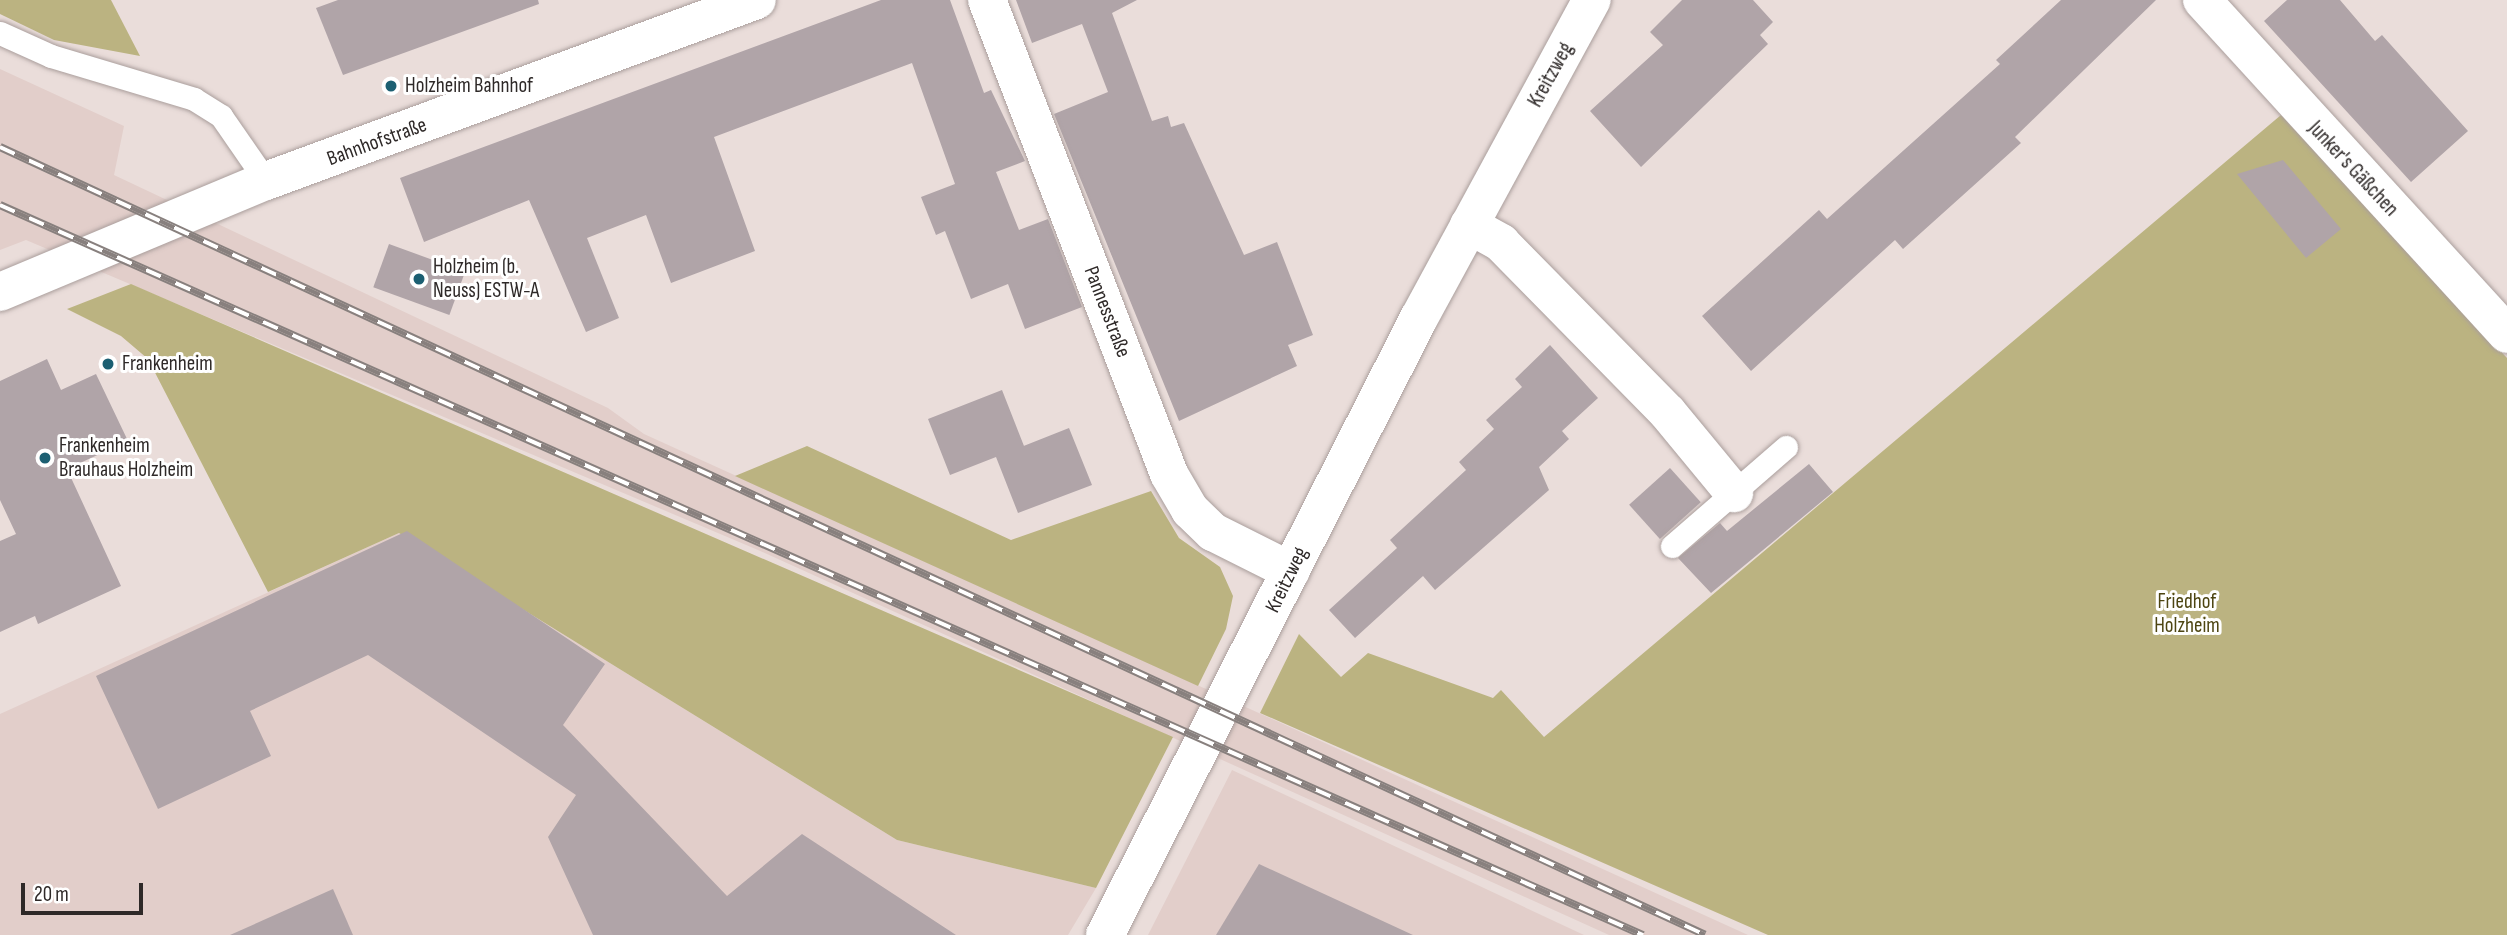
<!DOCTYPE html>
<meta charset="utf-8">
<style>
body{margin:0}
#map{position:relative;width:2507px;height:935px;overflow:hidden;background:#eaddda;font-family:"Sofia Sans Condensed",sans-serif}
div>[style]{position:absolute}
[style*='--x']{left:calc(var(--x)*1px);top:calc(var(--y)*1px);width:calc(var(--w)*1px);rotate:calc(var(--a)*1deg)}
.built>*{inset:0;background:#e2ceca}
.green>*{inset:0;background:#bbb381}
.building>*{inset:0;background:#b0a4a8;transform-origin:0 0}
.roads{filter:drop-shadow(0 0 2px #aa9e9c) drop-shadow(0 0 2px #aa9e9c)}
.lane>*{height:23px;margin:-11.5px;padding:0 11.5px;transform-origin:11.5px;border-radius:11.5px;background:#fff}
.street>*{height:38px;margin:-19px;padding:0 19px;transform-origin:19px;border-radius:19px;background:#fff}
.secondary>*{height:38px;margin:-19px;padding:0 19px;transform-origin:19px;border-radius:19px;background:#fff}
.rail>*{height:8px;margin-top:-4px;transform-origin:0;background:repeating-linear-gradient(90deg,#fff 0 16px,#88807e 0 32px);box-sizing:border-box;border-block:2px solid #88807e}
.dots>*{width:19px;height:19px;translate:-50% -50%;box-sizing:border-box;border:4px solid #fff;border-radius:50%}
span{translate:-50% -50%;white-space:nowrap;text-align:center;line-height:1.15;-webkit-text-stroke:6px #fff;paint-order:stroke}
.street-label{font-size:21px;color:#2e2928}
.poi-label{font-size:21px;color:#2e2928}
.left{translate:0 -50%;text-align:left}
.park-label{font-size:21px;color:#4d4512}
.scale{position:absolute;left:21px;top:883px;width:122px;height:32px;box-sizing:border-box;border:4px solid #2e2928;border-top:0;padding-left:9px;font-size:21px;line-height:24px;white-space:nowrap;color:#2e2928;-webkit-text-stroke:5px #fff;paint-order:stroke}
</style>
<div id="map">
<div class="built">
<i style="clip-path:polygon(0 69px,124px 126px,114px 175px,608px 408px,644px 434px,1748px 935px,1609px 935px,758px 550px,26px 240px,0 250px)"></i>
<i style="clip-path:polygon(399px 533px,897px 840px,1096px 888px,1068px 935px,0 935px,0 714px)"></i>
<i style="clip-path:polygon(1232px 770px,1584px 935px,1148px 935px)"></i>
</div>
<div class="green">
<i style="clip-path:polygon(0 0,111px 0,140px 56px,54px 40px,0 14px)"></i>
<i style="clip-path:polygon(2281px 115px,2507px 358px,2507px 935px,1768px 935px,1260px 713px,1299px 634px,1341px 677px,1368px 653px,1493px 698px,1501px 690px,1544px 737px)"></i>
<i style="clip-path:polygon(131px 284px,1173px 737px,1096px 888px,897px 840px,399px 533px,268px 592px,148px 359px,121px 336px,67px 309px)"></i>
<i style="clip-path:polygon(807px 446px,1011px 540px,1151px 491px,1179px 538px,1220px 567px,1233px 596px,1226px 629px,1198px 686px,735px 476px)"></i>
</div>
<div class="building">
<i style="clip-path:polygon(338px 0,538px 0,539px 4px,343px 75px,316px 8px)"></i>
<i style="clip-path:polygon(881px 0,950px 0,984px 93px,991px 90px,1025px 161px,996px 172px,1019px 230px,1048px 219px,1082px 307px,1025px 329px,1008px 284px,971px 299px,945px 231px,936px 235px,921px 197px,955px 184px,912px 63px,714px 137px,755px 251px,671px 283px,646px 215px,587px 238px,619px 318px,586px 332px,529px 200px,424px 242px,400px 178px)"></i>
<i style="clip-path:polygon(1016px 0,1137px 0,1112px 13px,1152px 121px,1168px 116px,1171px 127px,1184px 123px,1244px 255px,1277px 242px,1313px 335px,1288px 345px,1297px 366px,1179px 421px,1054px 114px,1108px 92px,1082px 24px,1032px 43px)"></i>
<i style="clip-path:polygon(1682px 0,1753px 0,1773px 22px,1760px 35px,1768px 44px,1641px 167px,1590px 111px,1663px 45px,1650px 32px)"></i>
<i style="clip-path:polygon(2061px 0,2156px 0,2015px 137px,2021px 143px,1903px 249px,1895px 240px,1751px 371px,1702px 316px,1819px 210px,1827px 219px,2000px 64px,1996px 60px)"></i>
<i style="clip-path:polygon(2287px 0,2340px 0,2375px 41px,2382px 35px,2468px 131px,2411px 182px,2264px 21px)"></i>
<i style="clip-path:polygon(2283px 160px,2341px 229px,2306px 258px,2237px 174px)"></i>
<i style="left:389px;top:244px;width:81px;height:46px;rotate:20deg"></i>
<i style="clip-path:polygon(1550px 345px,1598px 398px,1562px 431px,1569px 439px,1539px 467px,1549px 490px,1435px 590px,1423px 576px,1355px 638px,1329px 610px,1397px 548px,1390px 540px,1466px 470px,1459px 462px,1494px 429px,1486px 420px,1522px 387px,1515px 379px)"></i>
<i style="clip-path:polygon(47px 359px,61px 390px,96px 374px,128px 441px,67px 469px,121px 586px,38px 624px,35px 616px,0 632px,0 541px,16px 534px,0 500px,0 381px)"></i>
<i style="clip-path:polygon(1002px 390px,1024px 446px,998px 456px,1069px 428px,1092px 485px,1018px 513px,996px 457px,950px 475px,928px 419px)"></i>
<i style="clip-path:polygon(1809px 464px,1833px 492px,1711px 593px,1678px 558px,1720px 523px,1727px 531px)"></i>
<i style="left:1670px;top:468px;width:46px;height:55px;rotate:48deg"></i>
<i style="clip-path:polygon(407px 531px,605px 664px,563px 725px,727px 896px,802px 834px,956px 935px,593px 935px,548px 837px,576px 795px,368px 655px,250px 711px,271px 756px,158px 809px,96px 676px)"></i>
<i style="clip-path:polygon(1259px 864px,1413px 935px,1216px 935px)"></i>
<i style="clip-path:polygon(333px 889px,353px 935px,230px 935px)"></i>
</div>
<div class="roads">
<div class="lane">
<i style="--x:0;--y:33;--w:56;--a:24.3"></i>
<i style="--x:51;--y:56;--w:149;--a:16.7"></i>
<i style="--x:194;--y:99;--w:32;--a:32"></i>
<i style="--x:221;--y:116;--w:79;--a:55.3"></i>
<i style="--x:1672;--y:546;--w:151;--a:-41"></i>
</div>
<div class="street">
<i style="--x:987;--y:0;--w:508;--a:68.99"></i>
<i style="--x:1169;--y:474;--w:42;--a:59.7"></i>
<i style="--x:1190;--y:510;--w:32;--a:44"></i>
<i style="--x:1213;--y:532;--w:87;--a:26.6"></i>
<i style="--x:2202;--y:0;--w:452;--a:47.6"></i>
<i style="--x:1469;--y:225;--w:37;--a:29"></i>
<i style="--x:1501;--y:243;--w:238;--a:45.5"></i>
<i style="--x:1668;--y:413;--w:104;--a:50.5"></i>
<i style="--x:1105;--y:935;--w:692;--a:-63.03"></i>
<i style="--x:1419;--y:318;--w:362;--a:-61.5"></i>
</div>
<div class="secondary">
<i style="--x:0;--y:292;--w:288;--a:-22.7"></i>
<i style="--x:266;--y:181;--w:523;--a:-20.24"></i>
</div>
</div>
<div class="rail">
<i style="--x:0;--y:147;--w:1878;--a:24.8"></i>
<i style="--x:0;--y:205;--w:1798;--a:23.96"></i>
</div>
<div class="dots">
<i style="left:391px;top:86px;background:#1c5f72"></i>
<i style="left:419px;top:279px;background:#1c5f72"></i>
<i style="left:108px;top:364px;background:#1c5f72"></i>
<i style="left:45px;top:458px;background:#1c5f72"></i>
</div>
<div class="street-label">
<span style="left:1551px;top:75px;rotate:-61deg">Kreitzweg</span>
<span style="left:377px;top:142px;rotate:-20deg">Bahnhofstraße</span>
<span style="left:2353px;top:169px;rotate:47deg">Junker's Gäßchen</span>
<span style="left:1107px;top:312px;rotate:69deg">Pannesstraße</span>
<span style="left:1287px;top:580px;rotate:-64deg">Kreitzweg</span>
</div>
<div class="poi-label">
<span class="left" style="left:405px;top:86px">Holzheim Bahnhof</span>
<span class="left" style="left:433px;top:279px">Holzheim (b.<br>Neuss) ESTW-A</span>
<span class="left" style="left:122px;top:364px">Frankenheim</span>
<span class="left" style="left:59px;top:458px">Frankenheim<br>Brauhaus Holzheim</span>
</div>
<div class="park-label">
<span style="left:2187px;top:614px">Friedhof<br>Holzheim</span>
</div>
<div class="scale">20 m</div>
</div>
